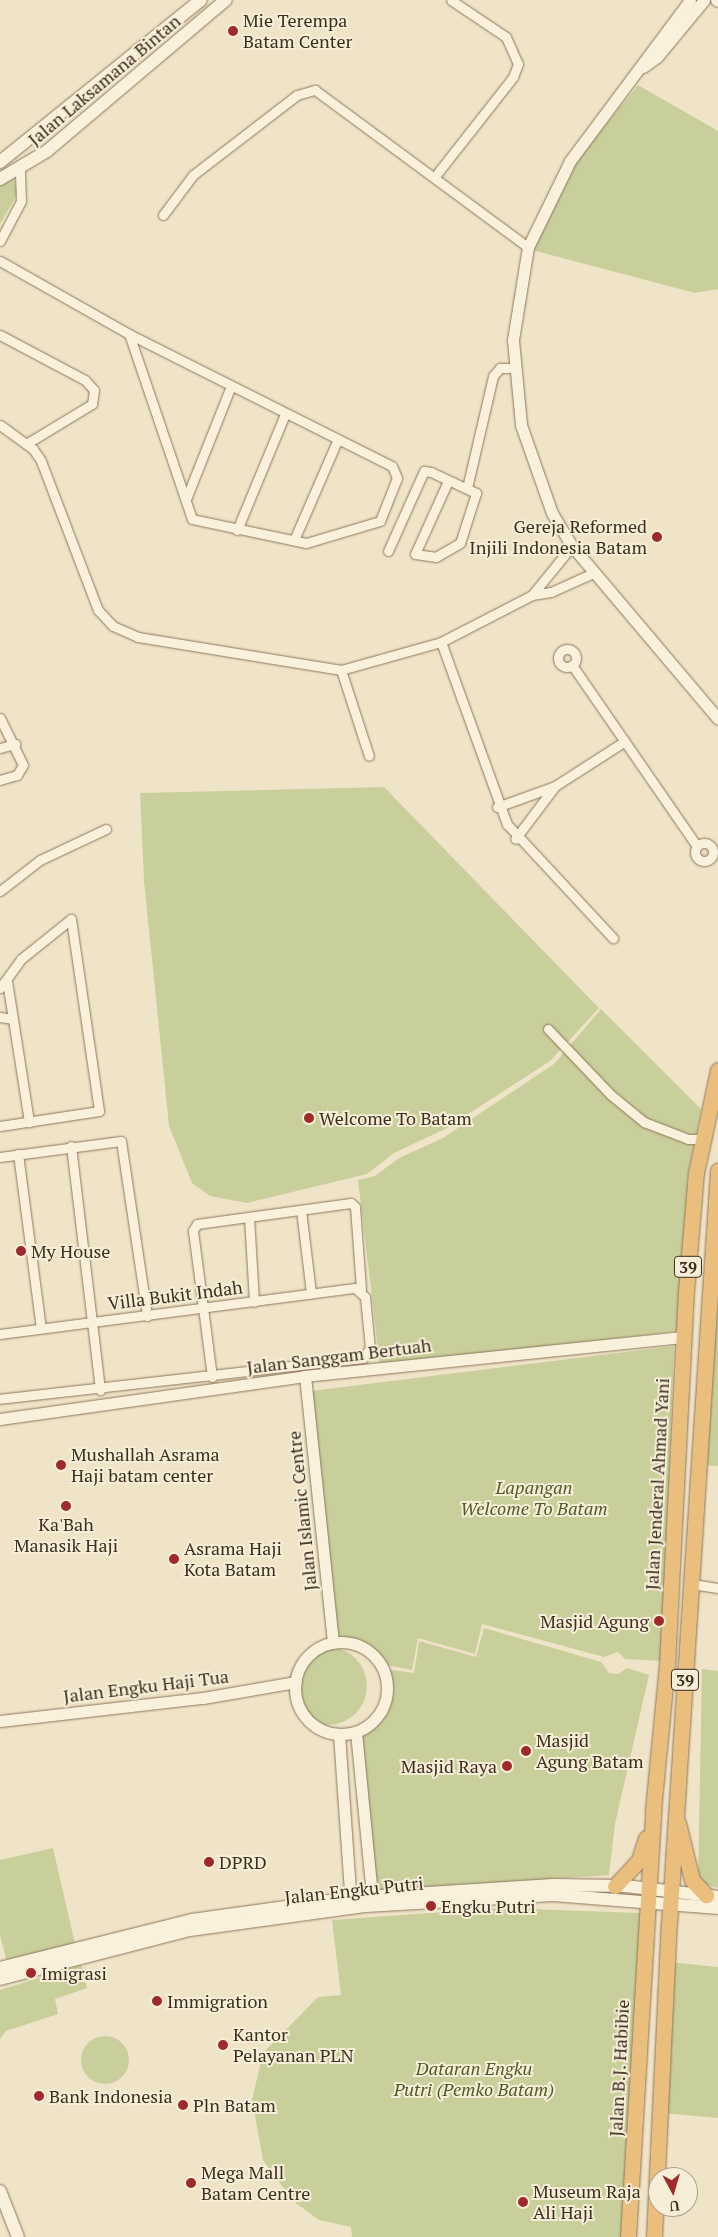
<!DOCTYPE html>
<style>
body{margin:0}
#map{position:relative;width:718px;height:2237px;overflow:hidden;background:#f0e4c8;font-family:"PT Serif",serif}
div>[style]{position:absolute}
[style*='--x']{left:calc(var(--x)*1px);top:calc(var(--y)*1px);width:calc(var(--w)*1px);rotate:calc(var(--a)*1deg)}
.green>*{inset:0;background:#c9cf9b}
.round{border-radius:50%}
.roads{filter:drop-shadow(0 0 1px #8d765c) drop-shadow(0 0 1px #8d765c)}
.minor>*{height:9px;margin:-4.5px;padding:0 4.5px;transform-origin:4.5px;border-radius:4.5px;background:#faf1dc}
.minor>.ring{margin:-4.5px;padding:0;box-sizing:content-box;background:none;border:9px solid #faf1dc;border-radius:50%}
.tertiary>*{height:11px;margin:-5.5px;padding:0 5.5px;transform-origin:5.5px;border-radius:5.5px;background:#faf1dc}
.tertiary>.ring{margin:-5.5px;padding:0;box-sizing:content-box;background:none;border:11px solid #faf1dc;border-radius:50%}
.secondary>*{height:12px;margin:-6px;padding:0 6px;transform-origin:6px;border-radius:6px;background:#faf1dc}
.trunk>*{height:15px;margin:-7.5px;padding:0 7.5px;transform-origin:7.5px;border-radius:7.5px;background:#eabe7c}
.dots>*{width:14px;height:14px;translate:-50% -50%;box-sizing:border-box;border:2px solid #f7eed8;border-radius:50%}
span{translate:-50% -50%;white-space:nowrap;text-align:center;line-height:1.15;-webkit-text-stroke:4px #f7eed8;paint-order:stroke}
.shield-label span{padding:1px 4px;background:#f7eed8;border:1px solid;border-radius:4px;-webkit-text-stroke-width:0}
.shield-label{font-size:16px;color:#3d2e20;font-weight:700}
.poi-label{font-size:18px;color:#3d2e20}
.left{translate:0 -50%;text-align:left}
.right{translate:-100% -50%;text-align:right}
.street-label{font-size:18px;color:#3d2e20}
.park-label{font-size:18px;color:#4d5a26;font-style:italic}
.north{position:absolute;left:648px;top:2167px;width:50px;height:50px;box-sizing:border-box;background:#f7eed8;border:1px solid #ada18e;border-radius:50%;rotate:174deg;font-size:14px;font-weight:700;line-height:20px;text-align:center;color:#3d2e20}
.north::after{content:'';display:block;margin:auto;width:18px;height:22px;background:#9e2a2b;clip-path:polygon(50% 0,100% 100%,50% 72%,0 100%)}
</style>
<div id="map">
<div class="green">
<i style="clip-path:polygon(638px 85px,718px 131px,718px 289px,695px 293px,532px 250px,569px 169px)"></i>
<i style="clip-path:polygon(13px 177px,18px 193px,0 224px,0 181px)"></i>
<i style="clip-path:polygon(384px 787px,599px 1008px,550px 1061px,445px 1129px,394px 1153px,367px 1174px,247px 1203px,210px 1196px,192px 1183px,169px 1126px,144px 881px,140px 793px)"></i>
<i style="clip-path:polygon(601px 1009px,701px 1109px,688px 1173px,679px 1331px,380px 1365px,358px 1180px,375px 1176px,399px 1158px,443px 1138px,554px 1064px)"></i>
<i style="clip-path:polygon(718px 1275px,718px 1466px,703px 1465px)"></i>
<i style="clip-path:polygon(674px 1346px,662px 1661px,625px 1659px,618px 1652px,604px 1657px,482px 1624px,475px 1654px,418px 1638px,412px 1670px,375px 1663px,353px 1642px,327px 1637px,303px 1392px)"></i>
<i style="clip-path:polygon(484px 1628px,601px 1662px,609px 1673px,618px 1674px,627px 1668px,649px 1675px,615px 1824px,609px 1875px,373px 1891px,358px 1737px,382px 1716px,390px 1682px,385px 1669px,414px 1673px,419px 1641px,476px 1657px)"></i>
<i class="round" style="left:289px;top:1647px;width:78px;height:78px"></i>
<i style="clip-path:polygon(702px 1669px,718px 1671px,718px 1888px,698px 1882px)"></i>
<i style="clip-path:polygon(53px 1848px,75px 1944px,7px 1962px,0 1935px,0 1860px)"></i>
<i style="clip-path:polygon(499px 1908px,640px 1913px,627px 2237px,352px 2237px,351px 2227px,319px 2220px,293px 2201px,263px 2160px,252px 2100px,263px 2053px,318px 1997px,341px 1995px,332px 1920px)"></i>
<i style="clip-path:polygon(669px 1962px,718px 1967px,718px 2118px,662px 2113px)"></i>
<i style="clip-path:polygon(81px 1965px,87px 1988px,55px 1999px,58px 2014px,6px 2031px,0 2039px,0 1990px)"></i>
<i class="round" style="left:81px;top:2036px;width:48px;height:48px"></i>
</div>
<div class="roads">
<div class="minor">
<i style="--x:436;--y:175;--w:125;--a:-51.8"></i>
<i style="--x:513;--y:77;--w:14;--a:-69"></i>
<i style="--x:518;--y:64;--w:30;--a:-114"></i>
<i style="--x:506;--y:37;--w:66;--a:-146.1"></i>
<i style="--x:163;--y:215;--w:50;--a:-53.1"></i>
<i style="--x:193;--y:175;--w:131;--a:-37.6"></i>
<i style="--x:297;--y:95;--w:19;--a:-16"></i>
<i style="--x:315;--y:90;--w:265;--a:36.4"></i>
<i style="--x:0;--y:241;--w:45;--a:-62.3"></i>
<i style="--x:21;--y:201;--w:31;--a:-92"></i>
<i style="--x:0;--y:261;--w:148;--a:29.5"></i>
<i style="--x:129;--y:334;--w:294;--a:26.7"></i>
<i style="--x:392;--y:466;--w:13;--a:67"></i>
<i style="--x:397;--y:478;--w:46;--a:111.6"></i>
<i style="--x:380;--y:521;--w:77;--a:163.4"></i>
<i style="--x:306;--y:543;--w:116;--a:-168.1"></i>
<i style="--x:192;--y:519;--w:195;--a:-108.8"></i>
<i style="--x:0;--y:335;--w:96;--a:27.9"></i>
<i style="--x:85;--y:380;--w:13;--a:48"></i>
<i style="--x:94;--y:390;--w:14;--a:98"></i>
<i style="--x:92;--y:404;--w:77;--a:148.8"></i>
<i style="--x:0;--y:425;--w:41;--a:36"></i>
<i style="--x:33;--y:449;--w:14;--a:56"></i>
<i style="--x:41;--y:461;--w:160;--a:69.1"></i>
<i style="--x:98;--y:610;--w:22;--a:47"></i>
<i style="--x:113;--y:626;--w:27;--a:24"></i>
<i style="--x:138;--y:637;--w:206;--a:9.2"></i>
<i style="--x:341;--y:670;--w:104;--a:-15.6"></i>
<i style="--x:441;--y:642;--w:102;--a:-27.3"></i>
<i style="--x:532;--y:595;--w:19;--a:-9"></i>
<i style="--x:551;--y:592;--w:46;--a:-24.3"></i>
<i style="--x:467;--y:488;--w:115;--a:-76.9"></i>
<i style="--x:493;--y:376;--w:11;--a:-49"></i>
<i style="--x:500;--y:368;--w:14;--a:0"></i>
<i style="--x:186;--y:499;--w:122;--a:-68.3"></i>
<i style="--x:237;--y:530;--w:126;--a:-67.5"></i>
<i style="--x:294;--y:540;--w:108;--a:-66.5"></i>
<i style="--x:388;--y:551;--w:88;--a:-65.8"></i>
<i style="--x:424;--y:471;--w:7;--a:8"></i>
<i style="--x:431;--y:472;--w:50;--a:25"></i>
<i style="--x:476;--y:493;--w:52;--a:107.7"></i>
<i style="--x:460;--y:543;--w:28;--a:150"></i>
<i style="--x:436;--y:557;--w:21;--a:-172"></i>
<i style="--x:415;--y:554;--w:80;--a:-65.7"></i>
<i style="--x:532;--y:595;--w:63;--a:-50.8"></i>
<i style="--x:441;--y:642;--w:194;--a:70.1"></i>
<i style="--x:507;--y:824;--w:156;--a:47.1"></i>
<i class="ring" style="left:558px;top:649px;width:9px;height:9px"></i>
<i style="--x:572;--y:665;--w:220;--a:55.4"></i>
<i style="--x:341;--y:670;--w:90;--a:72"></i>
<i style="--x:0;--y:718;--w:52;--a:63.9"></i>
<i style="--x:23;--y:765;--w:12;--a:121"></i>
<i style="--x:17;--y:775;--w:18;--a:164"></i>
<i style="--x:0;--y:748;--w:16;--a:-15"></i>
<i style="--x:555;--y:786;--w:83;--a:-32.7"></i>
<i style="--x:497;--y:807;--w:62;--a:-19.9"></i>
<i style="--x:555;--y:786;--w:66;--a:127"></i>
<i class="ring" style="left:695px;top:843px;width:9px;height:9px"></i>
<i style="--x:0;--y:891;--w:51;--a:-37.8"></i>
<i style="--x:40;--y:860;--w:73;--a:-25.2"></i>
<i style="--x:7;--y:981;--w:143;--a:81.1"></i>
<i style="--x:0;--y:988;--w:36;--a:-54"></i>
<i style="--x:21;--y:959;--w:64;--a:-38.7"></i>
<i style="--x:71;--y:919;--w:194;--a:81.7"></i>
<i style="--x:99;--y:1111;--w:100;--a:171.4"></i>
<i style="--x:0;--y:1017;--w:12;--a:9"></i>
<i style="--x:548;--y:1029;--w:91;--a:46.3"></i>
<i style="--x:611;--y:1095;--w:43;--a:39.3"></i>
<i style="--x:644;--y:1122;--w:47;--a:21.1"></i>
<i style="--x:688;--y:1139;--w:14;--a:0"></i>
<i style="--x:71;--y:1146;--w:246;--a:83.2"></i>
<i style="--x:18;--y:1154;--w:176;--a:82.5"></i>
<i style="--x:0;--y:1157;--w:122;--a:-7.5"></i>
<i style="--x:121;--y:1141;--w:177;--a:81.5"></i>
<i style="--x:301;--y:1210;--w:84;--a:83.1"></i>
<i style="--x:249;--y:1217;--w:85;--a:86.6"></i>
<i style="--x:0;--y:1334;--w:358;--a:-7.4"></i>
<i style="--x:355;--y:1288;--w:13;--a:42"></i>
<i style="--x:365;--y:1297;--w:51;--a:84.4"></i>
<i style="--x:370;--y:1348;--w:12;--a:125"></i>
<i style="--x:363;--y:1358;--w:365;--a:173.6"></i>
<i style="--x:212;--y:1377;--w:148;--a:-97.4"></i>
<i style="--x:193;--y:1230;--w:7;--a:-56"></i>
<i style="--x:197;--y:1224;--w:155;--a:-7.8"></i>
<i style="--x:351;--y:1203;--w:6;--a:45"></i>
<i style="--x:355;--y:1207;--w:82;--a:85.8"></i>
<i style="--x:692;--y:1584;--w:26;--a:9"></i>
</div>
<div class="tertiary">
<i style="--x:690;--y:0;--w:201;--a:126.7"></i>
<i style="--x:570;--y:161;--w:96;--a:116"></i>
<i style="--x:528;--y:247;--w:94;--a:99.2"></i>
<i style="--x:513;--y:340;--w:85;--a:84.6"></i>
<i style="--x:521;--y:425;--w:93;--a:70.6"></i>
<i style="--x:552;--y:513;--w:39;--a:59"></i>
<i style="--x:572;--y:546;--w:226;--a:49.8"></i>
<i style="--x:643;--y:67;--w:17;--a:-36"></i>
<i style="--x:657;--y:57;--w:74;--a:-50.5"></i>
<i style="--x:305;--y:1376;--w:268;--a:84"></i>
<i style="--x:0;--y:1419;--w:308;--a:-8"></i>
<i style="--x:305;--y:1376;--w:379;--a:-5.9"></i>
<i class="ring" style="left:295px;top:1642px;width:81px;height:81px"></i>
<i style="--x:0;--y:1721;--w:204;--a:-6.5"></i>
<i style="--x:203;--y:1698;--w:94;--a:-9.8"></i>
<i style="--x:356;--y:1732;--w:173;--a:84.4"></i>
<i style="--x:339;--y:1734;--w:172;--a:86"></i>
</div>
<div class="secondary">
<i style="--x:717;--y:0;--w:1;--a:45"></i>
<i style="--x:0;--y:162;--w:258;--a:-38.9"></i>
<i style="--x:0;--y:179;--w:55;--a:-30.8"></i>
<i style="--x:47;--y:151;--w:234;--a:-40.2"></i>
<i style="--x:0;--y:1968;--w:198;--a:-14"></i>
<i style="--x:192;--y:1920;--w:160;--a:-7.9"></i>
<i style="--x:350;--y:1898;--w:203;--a:-3.7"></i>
<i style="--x:553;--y:1885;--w:72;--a:0.8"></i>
<i style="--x:625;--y:1886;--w:94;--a:6.7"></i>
<i style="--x:0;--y:1979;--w:196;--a:-14.5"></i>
<i style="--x:190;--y:1930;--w:178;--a:-7.8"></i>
<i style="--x:366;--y:1906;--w:187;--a:-3.4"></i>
<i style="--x:553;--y:1895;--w:166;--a:4.5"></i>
<i style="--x:0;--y:2191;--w:49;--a:68.6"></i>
</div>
<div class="trunk">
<i style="--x:678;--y:1823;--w:59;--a:76.2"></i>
<i style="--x:692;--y:1880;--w:21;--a:47"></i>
<i style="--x:615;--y:1886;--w:35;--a:-47"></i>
<i style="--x:639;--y:1860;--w:23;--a:-72"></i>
<i style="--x:628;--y:2237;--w:428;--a:-86.6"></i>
<i style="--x:653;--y:1810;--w:146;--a:-84.5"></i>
<i style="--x:667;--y:1665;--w:374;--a:-87.1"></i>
<i style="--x:686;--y:1291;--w:118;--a:-85.2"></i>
<i style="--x:696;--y:1173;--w:105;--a:-77.9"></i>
<i style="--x:654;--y:2237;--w:313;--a:-87.3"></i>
<i style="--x:669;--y:1924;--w:755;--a:-86.28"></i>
</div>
</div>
<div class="dots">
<i style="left:233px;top:31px;background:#9e2a2b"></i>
<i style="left:657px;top:537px;background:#9e2a2b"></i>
<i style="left:309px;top:1118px;background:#9e2a2b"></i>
<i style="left:21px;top:1251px;background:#9e2a2b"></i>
<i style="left:61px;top:1465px;background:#9e2a2b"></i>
<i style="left:66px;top:1506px;background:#9e2a2b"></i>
<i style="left:174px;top:1559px;background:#9e2a2b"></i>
<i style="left:659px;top:1621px;background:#9e2a2b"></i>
<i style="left:526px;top:1751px;background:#9e2a2b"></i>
<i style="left:507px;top:1766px;background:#9e2a2b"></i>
<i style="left:209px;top:1862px;background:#9e2a2b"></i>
<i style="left:431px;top:1906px;background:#9e2a2b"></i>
<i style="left:31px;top:1973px;background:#9e2a2b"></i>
<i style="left:157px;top:2001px;background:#9e2a2b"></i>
<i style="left:223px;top:2045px;background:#9e2a2b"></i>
<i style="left:39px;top:2096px;background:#9e2a2b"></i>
<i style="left:183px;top:2105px;background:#9e2a2b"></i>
<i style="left:191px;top:2183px;background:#9e2a2b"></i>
<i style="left:523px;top:2202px;background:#9e2a2b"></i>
</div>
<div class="shield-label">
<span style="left:688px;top:1267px">39</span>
<span style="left:685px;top:1680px">39</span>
</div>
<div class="poi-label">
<span class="left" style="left:243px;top:31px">Mie Terempa<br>Batam Center</span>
<span class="right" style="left:647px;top:537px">Gereja Reformed<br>Injili Indonesia Batam</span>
<span class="left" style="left:319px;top:1118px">Welcome To Batam</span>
<span class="left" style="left:31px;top:1251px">My House</span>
<span class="left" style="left:71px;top:1465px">Mushallah Asrama<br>Haji batam center</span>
<span style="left:66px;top:1535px">Ka'Bah<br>Manasik Haji</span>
<span class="left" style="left:184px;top:1559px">Asrama Haji<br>Kota Batam</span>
<span class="right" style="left:649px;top:1621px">Masjid Agung</span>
<span class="left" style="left:536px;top:1751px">Masjid<br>Agung Batam</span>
<span class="right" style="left:497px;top:1766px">Masjid Raya</span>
<span class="left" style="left:219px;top:1862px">DPRD</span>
<span class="left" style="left:441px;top:1906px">Engku Putri</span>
<span class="left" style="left:41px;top:1973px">Imigrasi</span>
<span class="left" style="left:167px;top:2001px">Immigration</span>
<span class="left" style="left:233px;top:2045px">Kantor<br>Pelayanan PLN</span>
<span class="left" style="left:49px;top:2096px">Bank Indonesia</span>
<span class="left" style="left:193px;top:2105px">Pln Batam</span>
<span class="left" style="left:201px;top:2183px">Mega Mall<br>Batam Centre</span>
<span class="left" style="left:533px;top:2202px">Museum Raja<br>Ali Haji</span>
</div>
<div class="street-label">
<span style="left:104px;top:80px;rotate:-40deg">Jalan Laksamana Bintan</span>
<span style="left:175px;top:1295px;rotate:-7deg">Villa Bukit Indah</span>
<span style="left:339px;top:1356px;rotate:-7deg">Jalan Sanggam Bertuah</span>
<span style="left:657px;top:1484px;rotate:-87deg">Jalan Jenderal Ahmad Yani</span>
<span style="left:302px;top:1511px;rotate:-96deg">Jalan Islamic Centre</span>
<span style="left:146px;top:1686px;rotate:-7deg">Jalan Engku Haji Tua</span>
<span style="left:354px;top:1890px;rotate:-6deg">Jalan Engku Putri</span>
<span style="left:619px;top:2068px;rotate:-87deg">Jalan B.J. Habibie</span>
</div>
<div class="park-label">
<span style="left:534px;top:1498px">Lapangan<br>Welcome To Batam</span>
<span style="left:474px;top:2079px">Dataran Engku<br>Putri (Pemko Batam)</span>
</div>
<div class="north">U</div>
</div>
